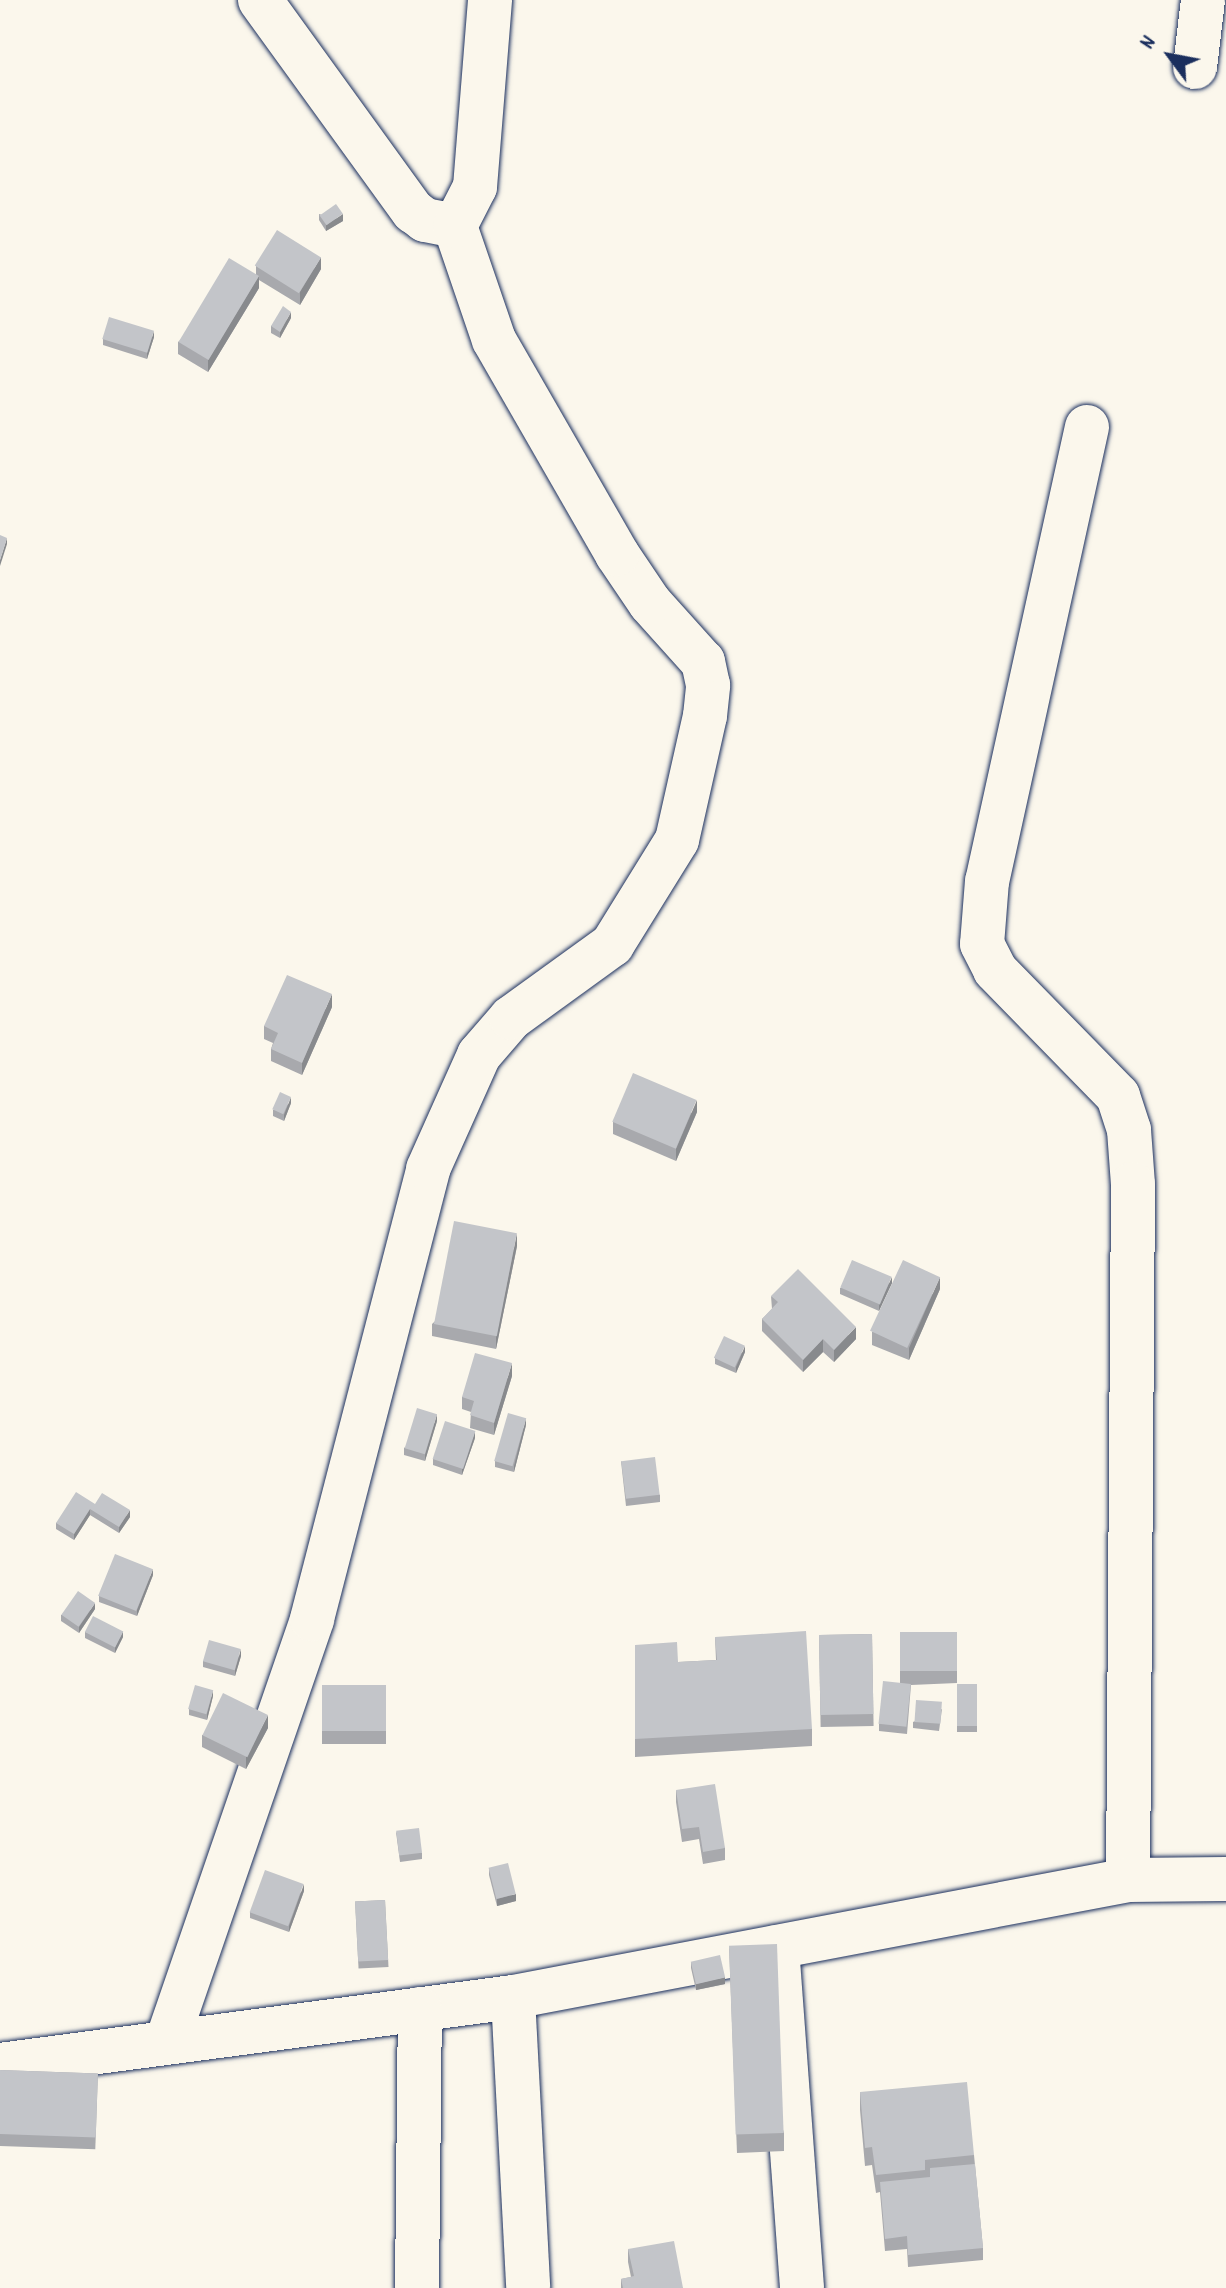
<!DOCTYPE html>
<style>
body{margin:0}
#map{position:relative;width:1226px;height:2288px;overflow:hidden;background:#fbf7ec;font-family:Dekko,sans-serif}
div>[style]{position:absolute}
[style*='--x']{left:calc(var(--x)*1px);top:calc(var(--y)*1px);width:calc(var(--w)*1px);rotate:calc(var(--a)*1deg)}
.roads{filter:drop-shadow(0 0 2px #1b2f5e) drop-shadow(0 0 2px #1b2f5e)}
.minor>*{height:44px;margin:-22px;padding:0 22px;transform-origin:22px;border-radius:22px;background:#fbf7ec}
.wall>*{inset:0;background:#a8a9ad;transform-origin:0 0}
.shaded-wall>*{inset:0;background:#888a8d}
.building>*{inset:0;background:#c3c5c9;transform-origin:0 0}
span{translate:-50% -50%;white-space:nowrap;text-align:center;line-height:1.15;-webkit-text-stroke:8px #fbf7ec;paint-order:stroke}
.north{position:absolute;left:1130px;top:16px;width:80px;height:80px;-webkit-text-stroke:6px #fbf7ec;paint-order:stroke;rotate:302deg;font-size:22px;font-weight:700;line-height:32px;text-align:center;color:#1b2f5e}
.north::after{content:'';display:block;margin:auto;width:28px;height:36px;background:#1b2f5e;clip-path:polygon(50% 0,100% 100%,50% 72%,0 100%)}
</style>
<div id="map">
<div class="roads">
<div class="minor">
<i style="--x:260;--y:0;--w:261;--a:54.1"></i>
<i style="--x:413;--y:211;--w:15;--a:37"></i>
<i style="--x:425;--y:220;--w:31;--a:11"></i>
<i style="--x:1195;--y:67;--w:67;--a:-83.2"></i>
<i style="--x:1087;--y:427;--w:465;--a:102.4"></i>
<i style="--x:987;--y:881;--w:63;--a:94.5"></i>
<i style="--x:982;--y:944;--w:29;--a:63"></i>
<i style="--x:995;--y:970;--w:176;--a:45.7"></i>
<i style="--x:1118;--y:1096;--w:36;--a:72"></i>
<i style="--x:1129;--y:1130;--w:54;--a:85.8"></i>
<i style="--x:1133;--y:1184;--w:696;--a:90.41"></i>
<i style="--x:777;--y:1947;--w:342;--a:85.8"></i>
<i style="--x:513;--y:1997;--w:291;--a:87"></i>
<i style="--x:168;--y:2038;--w:443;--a:-71"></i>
<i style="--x:312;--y:1619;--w:465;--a:-75.5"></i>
<i style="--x:428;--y:1169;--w:125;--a:-65.9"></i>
<i style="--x:479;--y:1055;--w:49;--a:-49.1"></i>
<i style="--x:511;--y:1018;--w:125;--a:-35.9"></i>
<i style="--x:612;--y:945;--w:123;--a:-58.2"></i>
<i style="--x:677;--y:840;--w:127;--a:-77.3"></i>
<i style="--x:705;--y:716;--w:31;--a:-84"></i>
<i style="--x:708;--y:685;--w:24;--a:-102"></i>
<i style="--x:703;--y:662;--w:79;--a:-131.9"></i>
<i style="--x:650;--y:603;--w:59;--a:-124"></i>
<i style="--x:617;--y:554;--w:247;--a:-119.9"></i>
<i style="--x:494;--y:340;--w:120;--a:-108.9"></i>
<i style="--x:455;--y:226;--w:44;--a:-62.9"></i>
<i style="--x:475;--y:187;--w:188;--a:-85.4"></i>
<i style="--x:0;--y:2065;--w:517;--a:-7.55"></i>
<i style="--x:513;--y:1997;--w:626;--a:-10.77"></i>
<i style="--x:1128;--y:1880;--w:98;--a:-0.6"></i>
<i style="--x:417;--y:2288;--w:279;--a:-89.4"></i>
</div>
</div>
<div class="wall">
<i style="clip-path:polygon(319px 214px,343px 221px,326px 231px,319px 220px)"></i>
<i style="clip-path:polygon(256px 266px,321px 269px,300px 305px,259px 280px,259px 288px,208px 372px,178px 354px,178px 342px,256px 274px)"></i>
<i style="clip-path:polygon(291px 318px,280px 338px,271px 333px,271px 326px)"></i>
<i style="clip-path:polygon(154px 337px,147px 359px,103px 345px,103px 339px)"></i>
<i style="clip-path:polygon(332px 1007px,302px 1075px,271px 1061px,271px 1049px,273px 1043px,264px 1039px,264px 1026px)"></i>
<i style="clip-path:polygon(291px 1103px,284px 1121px,273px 1116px,273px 1110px)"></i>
<i style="clip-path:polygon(697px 1112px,676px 1161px,613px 1134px,613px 1122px)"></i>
<i style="clip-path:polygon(517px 1246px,496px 1349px,432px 1336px,432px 1324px)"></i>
<i style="clip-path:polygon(892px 1283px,879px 1311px,840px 1294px,840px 1288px)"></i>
<i style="clip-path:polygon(940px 1289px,909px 1360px,872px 1345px,872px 1332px)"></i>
<i style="clip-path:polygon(771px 1296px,856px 1339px,834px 1362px,823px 1352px,803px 1372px,762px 1331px,762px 1319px,772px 1309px)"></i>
<i style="clip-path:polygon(745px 1352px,736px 1373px,715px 1364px,715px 1358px)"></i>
<i style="clip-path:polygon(512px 1376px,494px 1435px,470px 1428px,471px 1412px,462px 1409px,462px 1397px)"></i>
<i style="clip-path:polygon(437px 1421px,425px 1461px,404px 1455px,404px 1448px)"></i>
<i style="clip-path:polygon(526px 1425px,514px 1472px,495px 1467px,495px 1461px)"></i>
<i style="clip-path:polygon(475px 1438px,462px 1475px,433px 1465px,433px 1459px)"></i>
<i style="clip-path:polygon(621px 1461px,660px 1495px,660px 1502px,626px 1506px)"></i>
<i style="clip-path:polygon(95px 1504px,130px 1517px,119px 1533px,90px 1515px,74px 1540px,56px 1529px,56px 1523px)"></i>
<i style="clip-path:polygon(153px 1575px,137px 1616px,99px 1602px,99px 1596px)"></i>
<i style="clip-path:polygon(95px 1609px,79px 1633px,61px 1621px,61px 1615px)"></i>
<i style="clip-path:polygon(85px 1632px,123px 1637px,115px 1653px,85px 1638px)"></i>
<i style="clip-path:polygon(957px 1632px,957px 1683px,911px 1685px,907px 1734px,879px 1731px,879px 1724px,900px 1683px,900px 1633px)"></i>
<i style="left:872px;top:1634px;width:92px;height:53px;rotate:89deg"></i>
<i style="clip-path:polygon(715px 1637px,812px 1729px,812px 1746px,635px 1757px,635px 1645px,678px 1662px,716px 1660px)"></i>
<i style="clip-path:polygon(241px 1656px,235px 1676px,203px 1667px,203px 1661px)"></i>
<i style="left:957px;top:1684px;width:20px;height:48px"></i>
<i style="left:322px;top:1685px;width:64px;height:59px"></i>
<i style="clip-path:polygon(213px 1696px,207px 1720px,189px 1715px,189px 1709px)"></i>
<i style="clip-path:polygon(942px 1709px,939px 1731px,913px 1728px,913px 1722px)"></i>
<i style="clip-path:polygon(268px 1728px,246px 1769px,202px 1747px,202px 1735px)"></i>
<i style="clip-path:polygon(676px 1790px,725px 1848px,725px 1860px,703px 1864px,699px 1839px,682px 1842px,676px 1802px)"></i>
<i style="clip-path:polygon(396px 1832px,422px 1853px,422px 1859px,400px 1862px)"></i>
<i style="clip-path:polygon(489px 1868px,516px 1901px,497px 1906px,489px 1875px)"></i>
<i style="clip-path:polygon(304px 1891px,289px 1932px,250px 1918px,250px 1912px)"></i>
<i style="left:385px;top:1900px;width:67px;height:30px;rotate:87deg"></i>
<i style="clip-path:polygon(729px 1946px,784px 2133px,784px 2151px,737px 2153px)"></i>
<i style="clip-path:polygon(691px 1962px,725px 1984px,696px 1990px,691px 1968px)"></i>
<i style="left:0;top:2070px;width:98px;height:76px;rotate:2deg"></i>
<i style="clip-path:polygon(860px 2092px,974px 2155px,983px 2248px,983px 2260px,908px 2267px,907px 2249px,885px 2251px,880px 2192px,876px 2193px,872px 2165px,865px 2166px,860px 2110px)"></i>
<i style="clip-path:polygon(628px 2249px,683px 2288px,621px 2288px,621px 2279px,631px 2277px,628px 2262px)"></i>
</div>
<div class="shaded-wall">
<i style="clip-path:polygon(343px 214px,343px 221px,326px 231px,326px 225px)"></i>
<i style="clip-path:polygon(321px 257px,321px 269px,300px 305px,300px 292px)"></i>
<i style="clip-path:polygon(259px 276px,259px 288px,208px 372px,208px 360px)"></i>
<i style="clip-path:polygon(291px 312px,291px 318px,280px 338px,280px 332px)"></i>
<i style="clip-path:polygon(154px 331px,154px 337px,147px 359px,147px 353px)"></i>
<i style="clip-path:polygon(7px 538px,7px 544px,0 566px,0 560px)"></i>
<i style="clip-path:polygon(332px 994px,332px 1007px,302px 1075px,302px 1063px)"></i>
<i style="clip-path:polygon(291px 1097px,291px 1103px,284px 1121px,284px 1115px)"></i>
<i style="clip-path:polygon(697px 1100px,697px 1112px,676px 1161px,676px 1149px)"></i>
<i style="clip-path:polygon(517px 1233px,517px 1246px,496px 1349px,496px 1337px)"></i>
<i style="clip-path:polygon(892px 1277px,892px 1283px,879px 1311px,879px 1305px)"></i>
<i style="clip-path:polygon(940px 1277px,940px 1289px,909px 1360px,909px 1348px)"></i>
<i style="clip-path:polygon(856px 1327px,856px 1339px,834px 1362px,834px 1350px)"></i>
<i style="clip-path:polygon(823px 1339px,823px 1352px,803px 1372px,803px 1360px)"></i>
<i style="clip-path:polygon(745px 1346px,745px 1352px,736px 1373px,736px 1367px)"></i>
<i style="clip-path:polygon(512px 1363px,512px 1376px,494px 1435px,494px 1423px)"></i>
<i style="clip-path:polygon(437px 1414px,437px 1421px,425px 1461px,425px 1455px)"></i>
<i style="clip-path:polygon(526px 1418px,526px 1425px,514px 1472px,514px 1466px)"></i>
<i style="clip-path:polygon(475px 1431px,475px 1438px,462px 1475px,462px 1469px)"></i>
<i style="clip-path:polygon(90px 1509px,90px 1515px,74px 1540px,74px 1534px)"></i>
<i style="clip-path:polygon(130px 1510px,130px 1517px,119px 1533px,119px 1527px)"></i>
<i style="clip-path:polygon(153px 1569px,153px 1575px,137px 1616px,137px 1610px)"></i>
<i style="clip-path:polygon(95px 1603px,95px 1609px,79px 1633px,79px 1627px)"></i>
<i style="clip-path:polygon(123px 1631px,123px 1637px,115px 1653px,115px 1647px)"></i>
<i style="clip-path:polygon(241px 1649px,241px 1656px,235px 1676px,235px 1670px)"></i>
<i style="clip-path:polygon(213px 1690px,213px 1696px,207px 1720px,207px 1714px)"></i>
<i style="clip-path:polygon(268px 1715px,268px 1728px,246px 1769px,246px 1757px)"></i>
<i style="clip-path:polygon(304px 1884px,304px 1891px,289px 1932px,289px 1926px)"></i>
<i style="clip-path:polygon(516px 1894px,516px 1901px,497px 1906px,497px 1899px)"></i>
<i style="clip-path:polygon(725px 1977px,725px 1984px,696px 1990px,696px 1984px)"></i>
</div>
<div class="building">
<i style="left:336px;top:204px;width:12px;height:20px;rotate:55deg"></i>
<i style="left:277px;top:230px;width:52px;height:42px;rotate:32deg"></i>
<i style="left:229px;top:258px;width:35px;height:98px;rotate:31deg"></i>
<i style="clip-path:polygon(283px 306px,291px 312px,280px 332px,271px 326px)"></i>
<i style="left:109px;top:317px;width:47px;height:23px;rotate:17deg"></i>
<i style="clip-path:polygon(0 535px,7px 538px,0 560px)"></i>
<i style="clip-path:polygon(287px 975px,332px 994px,302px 1063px,271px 1049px,278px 1033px,264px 1026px)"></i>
<i style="left:633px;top:1073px;width:69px;height:53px;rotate:23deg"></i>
<i style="left:280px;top:1092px;width:12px;height:19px;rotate:24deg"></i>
<i style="left:454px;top:1221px;width:64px;height:105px;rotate:11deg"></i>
<i style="left:852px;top:1260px;width:43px;height:30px;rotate:23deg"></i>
<i style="left:903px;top:1260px;width:41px;height:78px;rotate:25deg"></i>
<i style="clip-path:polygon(798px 1269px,856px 1327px,834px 1350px,823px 1339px,803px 1360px,762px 1319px,778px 1302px,771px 1296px)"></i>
<i style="left:724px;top:1336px;width:23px;height:24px;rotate:25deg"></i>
<i style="clip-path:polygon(475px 1353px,512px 1363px,494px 1423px,470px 1415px,474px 1401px,462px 1397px)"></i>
<i style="left:417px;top:1408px;width:21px;height:42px;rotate:17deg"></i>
<i style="left:508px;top:1413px;width:19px;height:50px;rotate:16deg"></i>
<i style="left:445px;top:1421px;width:32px;height:40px;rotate:18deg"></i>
<i style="left:655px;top:1457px;width:38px;height:34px;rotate:83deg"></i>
<i style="clip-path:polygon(76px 1492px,95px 1504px,102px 1493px,130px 1510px,119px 1527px,90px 1509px,74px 1534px,56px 1523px)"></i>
<i style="left:115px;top:1554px;width:41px;height:45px;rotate:22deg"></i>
<i style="left:78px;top:1591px;width:21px;height:29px;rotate:35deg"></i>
<i style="left:93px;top:1616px;width:34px;height:18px;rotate:27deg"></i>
<i style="clip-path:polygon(806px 1631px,812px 1729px,635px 1739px,635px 1645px,677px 1642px,678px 1662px,717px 1660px,715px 1637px)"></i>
<i style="left:957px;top:1632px;width:39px;height:57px;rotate:90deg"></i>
<i style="left:872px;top:1634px;width:80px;height:53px;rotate:89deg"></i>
<i style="left:209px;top:1640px;width:33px;height:22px;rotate:16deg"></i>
<i style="left:883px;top:1681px;width:28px;height:43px;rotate:6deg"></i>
<i style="left:957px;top:1684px;width:20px;height:42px"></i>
<i style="left:195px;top:1685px;width:19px;height:25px;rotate:16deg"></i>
<i style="left:322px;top:1685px;width:64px;height:46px"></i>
<i style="left:223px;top:1693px;width:50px;height:47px;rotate:26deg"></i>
<i style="left:916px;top:1700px;width:26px;height:22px;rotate:4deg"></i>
<i style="clip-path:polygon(715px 1784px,725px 1848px,703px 1852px,699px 1827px,682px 1829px,676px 1790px)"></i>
<i style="left:419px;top:1828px;width:25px;height:23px;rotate:83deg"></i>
<i style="left:508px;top:1863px;width:32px;height:20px;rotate:76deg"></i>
<i style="left:265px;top:1870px;width:41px;height:45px;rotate:20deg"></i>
<i style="left:385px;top:1900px;width:60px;height:30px;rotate:87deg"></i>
<i style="left:777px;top:1944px;width:189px;height:48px;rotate:88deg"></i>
<i style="left:720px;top:1955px;width:23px;height:30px;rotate:77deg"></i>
<i style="left:0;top:2070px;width:98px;height:64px;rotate:2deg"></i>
<i style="clip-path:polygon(967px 2082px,974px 2155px,925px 2160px,925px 2170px,876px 2175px,872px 2147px,865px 2148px,860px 2092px)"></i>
<i style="clip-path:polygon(975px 2164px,983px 2248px,908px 2255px,907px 2236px,885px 2239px,880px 2182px,930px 2177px,930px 2168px)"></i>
<i style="clip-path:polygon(674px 2241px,683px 2288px,623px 2288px,621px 2279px,634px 2276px,628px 2249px)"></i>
</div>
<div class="north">N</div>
</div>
